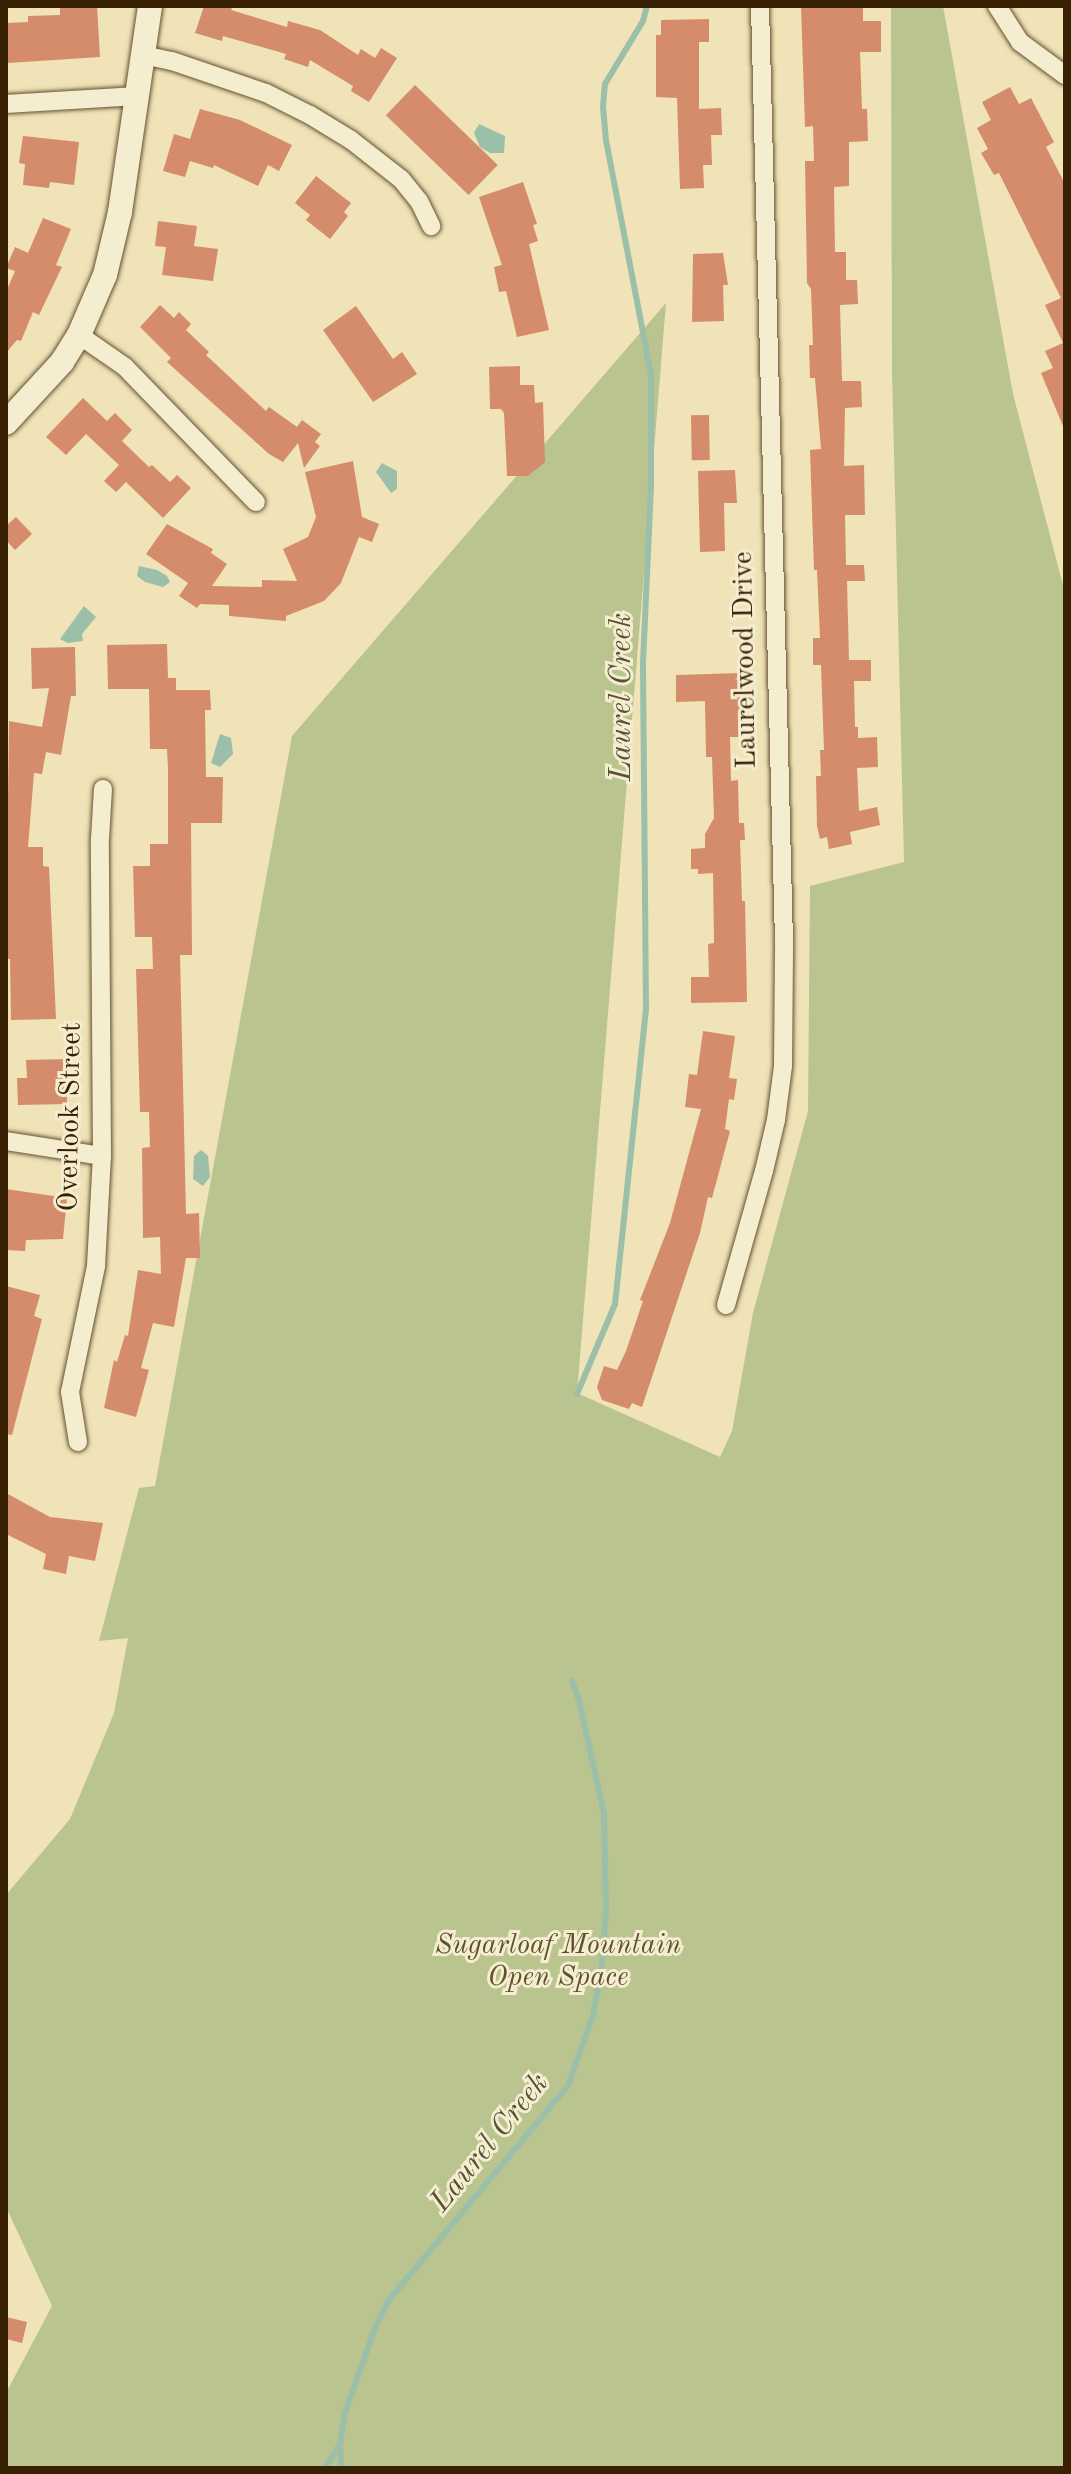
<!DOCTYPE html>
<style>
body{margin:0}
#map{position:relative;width:1071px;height:2474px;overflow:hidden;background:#efe3b7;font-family:"Old Standard TT",serif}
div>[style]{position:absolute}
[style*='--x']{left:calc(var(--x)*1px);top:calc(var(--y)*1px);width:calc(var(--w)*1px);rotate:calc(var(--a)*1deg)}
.green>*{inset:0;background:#b9c48f}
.water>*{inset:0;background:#9bbfa9}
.stream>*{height:6px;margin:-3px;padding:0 3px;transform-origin:3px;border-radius:3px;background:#9bbfa9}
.building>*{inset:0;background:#d48c6c;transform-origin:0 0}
.roads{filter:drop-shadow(0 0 2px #665130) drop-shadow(0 0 2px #665130)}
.street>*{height:18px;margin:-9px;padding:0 9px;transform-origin:9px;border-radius:9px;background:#f5edd0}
.secondary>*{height:24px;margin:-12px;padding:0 12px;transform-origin:12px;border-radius:12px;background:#f5edd0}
span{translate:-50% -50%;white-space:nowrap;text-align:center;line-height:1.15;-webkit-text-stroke:6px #f5edd0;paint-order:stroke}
.street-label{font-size:28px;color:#382003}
.park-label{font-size:28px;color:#5f512d;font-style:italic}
.water-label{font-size:30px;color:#565035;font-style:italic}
.frame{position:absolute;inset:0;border:8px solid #382003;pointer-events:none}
</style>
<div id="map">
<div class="green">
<i style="clip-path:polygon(891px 6px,943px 6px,1013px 394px,1065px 593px,1065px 2468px,6px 2468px,6px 2393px,52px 2306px,6px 2207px,6px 1895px,70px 1819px,114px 1713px,128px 1638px,99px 1641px,139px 1488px,155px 1486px,292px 736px,666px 303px,577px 1393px,720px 1457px,732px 1431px,753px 1313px,808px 1111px,810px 886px,904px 862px,892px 371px)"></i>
</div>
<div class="water">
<i style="clip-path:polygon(479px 124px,505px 136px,504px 153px,490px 153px,480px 147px,474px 133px)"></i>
<i style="clip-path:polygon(382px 463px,397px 471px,397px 489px,391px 493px,376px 472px)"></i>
<i style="clip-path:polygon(139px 566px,157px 570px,167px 576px,170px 582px,163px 587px,145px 582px,137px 576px)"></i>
<i style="clip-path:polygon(84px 606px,96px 617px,82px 634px,83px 641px,68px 643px,60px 639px)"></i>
<i style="clip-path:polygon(220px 734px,231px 738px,233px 754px,220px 767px,211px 763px)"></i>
<i style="clip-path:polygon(201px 1150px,208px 1156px,210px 1177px,203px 1186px,193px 1179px,194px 1156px)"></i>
</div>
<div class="stream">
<i style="--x:577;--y:1394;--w:98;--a:-67.1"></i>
<i style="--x:615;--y:1304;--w:297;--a:-84"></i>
<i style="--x:646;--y:1009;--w:346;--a:-90.5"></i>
<i style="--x:643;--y:663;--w:176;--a:-87.4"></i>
<i style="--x:651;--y:487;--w:113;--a:-90"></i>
<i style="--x:651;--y:374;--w:237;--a:-100.9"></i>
<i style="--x:606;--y:141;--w:35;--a:-95"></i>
<i style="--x:603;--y:106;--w:22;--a:-85"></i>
<i style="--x:605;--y:84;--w:74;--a:-58.9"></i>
<i style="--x:643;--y:21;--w:16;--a:-75"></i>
<i style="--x:325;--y:2468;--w:28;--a:-58"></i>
<i style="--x:341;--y:2468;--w:24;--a:-92"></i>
<i style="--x:340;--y:2444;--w:31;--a:-81"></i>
<i style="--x:345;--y:2413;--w:93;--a:-70.6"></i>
<i style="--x:376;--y:2325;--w:27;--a:-63"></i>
<i style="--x:388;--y:2301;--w:280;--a:-50.1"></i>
<i style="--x:568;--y:2086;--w:75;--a:-70.6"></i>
<i style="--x:593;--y:2015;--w:42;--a:-79"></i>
<i style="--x:601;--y:1974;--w:64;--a:-85.5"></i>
<i style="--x:606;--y:1910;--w:97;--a:-91.2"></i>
<i style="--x:604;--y:1813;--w:116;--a:-102.5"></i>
<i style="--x:579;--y:1700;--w:20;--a:-110"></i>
</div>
<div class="building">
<i style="clip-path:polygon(60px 6px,97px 6px,100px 57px,8px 63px,7px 23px,28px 22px,28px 16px,60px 15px)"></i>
<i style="clip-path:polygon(204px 6px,233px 6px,231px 10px,287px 27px,288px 21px,320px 30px,358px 55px,361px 49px,375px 58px,381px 48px,397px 58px,369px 102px,351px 91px,353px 86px,310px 60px,308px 67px,284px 59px,286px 54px,223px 36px,222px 41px,195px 33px)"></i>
<i style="clip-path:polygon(801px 6px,863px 6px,863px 21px,881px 21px,881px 52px,860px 52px,862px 109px,867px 109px,868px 141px,849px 142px,849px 186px,834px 187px,835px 252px,846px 252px,846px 280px,857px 280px,858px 304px,840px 305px,842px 381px,861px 381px,862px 407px,845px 408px,844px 466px,864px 465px,865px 515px,845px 515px,846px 565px,864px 565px,865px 581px,847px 581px,849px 660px,871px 660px,871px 681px,854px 681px,855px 727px,858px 727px,858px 738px,877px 737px,878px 767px,857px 768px,859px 811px,877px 807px,880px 825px,850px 832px,852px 844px,829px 849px,827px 837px,820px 839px,817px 826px,816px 776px,821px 776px,820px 750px,824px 750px,821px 665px,813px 665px,813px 638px,820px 638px,817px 570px,814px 570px,810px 450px,821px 449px,815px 378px,810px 378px,809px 345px,813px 345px,811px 289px,807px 283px,805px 161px,814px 161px,813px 126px,805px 127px)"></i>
<i style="clip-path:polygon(709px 19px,709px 42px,699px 42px,699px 109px,721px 108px,722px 135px,711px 135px,712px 165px,703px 165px,704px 188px,680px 189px,677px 98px,656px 97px,656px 35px,661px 35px,661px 20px)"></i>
<i style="left:415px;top:85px;width:115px;height:42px;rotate:44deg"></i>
<i style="clip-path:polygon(1010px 87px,1019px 104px,1031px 98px,1054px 142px,1046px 147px,1065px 184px,1065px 431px,1041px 373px,1053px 368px,1045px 351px,1063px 343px,1045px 305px,1061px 298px,999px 173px,994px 175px,981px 153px,988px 149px,977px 128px,991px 120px,982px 102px)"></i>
<i style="clip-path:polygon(200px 109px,240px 120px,292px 145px,279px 171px,268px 165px,258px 186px,214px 165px,213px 168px,190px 161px,185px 177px,163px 171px,174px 134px,190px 139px)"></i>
<i style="clip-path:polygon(23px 136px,79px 142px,74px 185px,50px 182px,49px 188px,23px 185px,25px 164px,19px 163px)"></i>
<i style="clip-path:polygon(316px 176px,351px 203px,344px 212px,348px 216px,330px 239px,306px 220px,310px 215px,295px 203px)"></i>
<i style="clip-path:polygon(523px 182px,537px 224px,533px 225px,538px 241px,529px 244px,549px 330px,517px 337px,506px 291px,499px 292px,494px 267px,502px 265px,479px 197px)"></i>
<i style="clip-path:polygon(43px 218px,71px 229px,56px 265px,62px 267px,39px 315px,33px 312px,21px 341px,17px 340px,6px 353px,6px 292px,15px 271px,6px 268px,15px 247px,28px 253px)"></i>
<i style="clip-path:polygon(158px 221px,197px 226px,194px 246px,218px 249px,213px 281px,162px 275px,166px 247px,155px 246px)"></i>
<i style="clip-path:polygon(723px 253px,728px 285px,723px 285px,724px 321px,692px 322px,693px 254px)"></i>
<i style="clip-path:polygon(160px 305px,174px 318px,179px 312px,191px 324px,186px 330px,209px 352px,206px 355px,266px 411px,269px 407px,297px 427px,302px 420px,321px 434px,315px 442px,320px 446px,304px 468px,298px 443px,283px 462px,269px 454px,167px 362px,171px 358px,140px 327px)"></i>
<i style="clip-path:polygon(356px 306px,393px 359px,402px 352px,417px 374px,373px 402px,323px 330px)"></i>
<i style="clip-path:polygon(520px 366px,520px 385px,534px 385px,535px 403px,543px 402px,545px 462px,528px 476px,507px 476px,504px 413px,501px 409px,490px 409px,489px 367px)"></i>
<i style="clip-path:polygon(83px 398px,107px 421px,115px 413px,132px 430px,122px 441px,149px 467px,152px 465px,170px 482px,177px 475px,191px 488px,163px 518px,126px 482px,116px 492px,104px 481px,119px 465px,86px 434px,66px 455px,46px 437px)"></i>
<i style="left:709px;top:415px;width:45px;height:18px;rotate:89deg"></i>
<i style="clip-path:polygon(353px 461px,362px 517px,379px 524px,372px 542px,359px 537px,341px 583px,324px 601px,286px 616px,286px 621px,229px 616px,229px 605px,200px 604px,197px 608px,179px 596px,188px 583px,146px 554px,167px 524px,213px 549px,211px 553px,227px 564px,212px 586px,262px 587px,262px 580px,297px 581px,283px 549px,308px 537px,316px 517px,305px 472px)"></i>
<i style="clip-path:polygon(735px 470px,737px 503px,724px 503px,725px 551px,700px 552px,698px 471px)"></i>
<i style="clip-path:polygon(16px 517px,32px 534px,15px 550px,6px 540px,6px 526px)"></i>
<i style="clip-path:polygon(167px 644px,168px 678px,176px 678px,176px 690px,210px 690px,211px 710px,205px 710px,206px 777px,223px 777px,222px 823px,191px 823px,192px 955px,180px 955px,186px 1214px,199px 1213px,200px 1258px,186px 1258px,174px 1327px,153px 1323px,141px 1368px,149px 1370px,136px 1417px,104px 1408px,114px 1360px,117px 1362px,125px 1335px,128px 1336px,138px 1270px,161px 1274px,160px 1237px,143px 1238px,142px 1148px,150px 1147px,149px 1112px,140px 1112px,136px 969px,153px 969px,152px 937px,135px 937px,133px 866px,150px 866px,150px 844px,168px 844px,168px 769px,167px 749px,150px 749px,149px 689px,108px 689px,107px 645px)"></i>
<i style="clip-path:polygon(75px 647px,76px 696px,71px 696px,61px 755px,46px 752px,42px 774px,34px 773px,28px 847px,43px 847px,43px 866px,49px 867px,56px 1019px,11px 1020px,10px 959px,6px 959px,9px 721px,42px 727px,49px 688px,32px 689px,31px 648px)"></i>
<i style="clip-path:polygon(741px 673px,739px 737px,730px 737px,731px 781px,738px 780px,739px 823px,744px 823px,745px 840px,740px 840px,742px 901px,745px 901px,747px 1002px,691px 1003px,691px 977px,709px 977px,708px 944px,714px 943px,713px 873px,698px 874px,698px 869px,691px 869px,691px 849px,705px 848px,705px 834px,714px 818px,712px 757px,706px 757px,705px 701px,676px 702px,676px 675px)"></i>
<i style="clip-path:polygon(703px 1031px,735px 1036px,729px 1078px,737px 1079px,734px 1100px,729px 1099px,725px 1129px,730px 1131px,712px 1198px,708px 1197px,700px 1233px,642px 1407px,632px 1403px,629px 1409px,602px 1400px,597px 1387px,604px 1366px,617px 1370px,626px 1351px,643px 1301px,640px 1300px,670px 1223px,701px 1109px,685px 1107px,689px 1074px,697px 1075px)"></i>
<i style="clip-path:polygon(67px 1059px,67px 1104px,18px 1105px,17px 1078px,27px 1078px,26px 1060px)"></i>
<i style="clip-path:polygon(6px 1189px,67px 1198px,63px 1239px,26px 1240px,25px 1251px,6px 1250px)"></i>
<i style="clip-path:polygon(6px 1286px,40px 1295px,34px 1316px,42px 1319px,12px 1435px,6px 1434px)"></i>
<i style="clip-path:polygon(6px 1493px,50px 1517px,103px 1523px,95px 1561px,69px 1556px,66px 1574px,43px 1569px,46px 1554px,6px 1534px)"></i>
<i style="clip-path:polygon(6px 2317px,27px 2322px,22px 2343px,6px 2339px)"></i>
</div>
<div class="roads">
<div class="street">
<i style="--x:997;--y:6;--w:43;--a:57.4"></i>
<i style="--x:1020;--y:42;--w:56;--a:36.3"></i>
<i style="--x:143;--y:55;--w:30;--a:12"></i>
<i style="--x:172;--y:61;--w:99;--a:18.8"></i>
<i style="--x:266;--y:93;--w:49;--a:26.6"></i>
<i style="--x:310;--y:115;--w:48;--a:31.4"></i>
<i style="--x:351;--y:140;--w:63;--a:38"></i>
<i style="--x:401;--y:179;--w:28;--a:51"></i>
<i style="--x:419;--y:201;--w:28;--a:64"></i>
<i style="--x:6;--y:104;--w:131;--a:-3.5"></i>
<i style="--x:79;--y:335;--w:56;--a:34.8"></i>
<i style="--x:125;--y:367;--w:188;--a:45.9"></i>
<i style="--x:6;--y:1141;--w:97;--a:8.9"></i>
<i style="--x:726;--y:1305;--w:139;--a:-74.2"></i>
<i style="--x:764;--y:1171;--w:52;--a:-76.8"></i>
<i style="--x:776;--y:1120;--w:54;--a:-82.6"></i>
<i style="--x:783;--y:1066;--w:125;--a:-89.5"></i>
<i style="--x:784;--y:941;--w:935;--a:-91.47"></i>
<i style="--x:78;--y:1442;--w:51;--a:-99.1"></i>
<i style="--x:70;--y:1392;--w:129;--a:-78.3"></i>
<i style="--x:96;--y:1266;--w:110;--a:-86.9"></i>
<i style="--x:102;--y:1156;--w:317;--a:-90.4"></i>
<i style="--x:100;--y:839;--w:50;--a:-86.6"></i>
</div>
<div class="secondary">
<i style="--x:6;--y:423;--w:83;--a:-47.4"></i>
<i style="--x:62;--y:362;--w:32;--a:-58"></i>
<i style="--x:79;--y:335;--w:65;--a:-66.6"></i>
<i style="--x:105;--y:275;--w:65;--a:-76.6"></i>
<i style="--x:120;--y:212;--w:208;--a:-81.7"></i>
</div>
</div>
<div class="street-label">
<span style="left:746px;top:660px;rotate:-91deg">Laurelwood Drive</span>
<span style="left:71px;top:1117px;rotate:-89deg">Overlook Street</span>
</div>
<div class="park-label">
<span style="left:558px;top:1962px">Sugarloaf Mountain<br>Open Space</span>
</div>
<div class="water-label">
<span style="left:622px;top:697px;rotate:-90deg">Laurel Creek</span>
<span style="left:490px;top:2143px;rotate:-51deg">Laurel Creek</span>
</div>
<div class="frame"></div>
</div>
